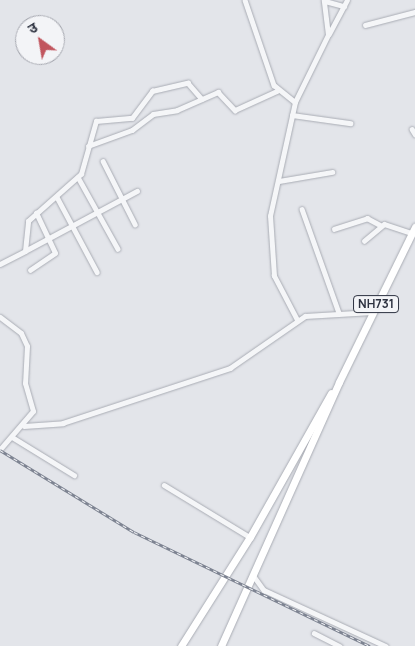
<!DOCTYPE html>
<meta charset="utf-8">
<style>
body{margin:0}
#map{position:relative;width:415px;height:646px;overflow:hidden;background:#e3e5ea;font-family:Manrope,"Noto Sans Devanagari",sans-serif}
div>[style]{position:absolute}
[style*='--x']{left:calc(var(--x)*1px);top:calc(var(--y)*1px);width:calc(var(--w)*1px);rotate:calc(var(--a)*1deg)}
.roads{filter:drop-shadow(0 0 1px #a9acb4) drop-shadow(0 0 1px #a9acb4)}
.minor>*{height:4.5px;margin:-2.25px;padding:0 2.25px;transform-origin:2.25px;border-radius:2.25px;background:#f5f6f8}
.tertiary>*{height:5px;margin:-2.5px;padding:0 2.5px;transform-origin:2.5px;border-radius:2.5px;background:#f5f6f8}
.trunk>*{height:7px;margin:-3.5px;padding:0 3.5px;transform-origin:3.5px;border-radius:3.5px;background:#fff}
.rail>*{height:3px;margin-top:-1.5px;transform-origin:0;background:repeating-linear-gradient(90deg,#f3f4f7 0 4px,#7e8492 0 8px);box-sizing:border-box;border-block:1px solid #7e8492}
span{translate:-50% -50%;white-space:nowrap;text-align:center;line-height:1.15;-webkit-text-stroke:4.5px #f3f4f7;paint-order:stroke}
.shield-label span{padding:1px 4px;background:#f3f4f7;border:1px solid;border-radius:4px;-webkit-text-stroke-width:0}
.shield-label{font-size:12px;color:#2d3240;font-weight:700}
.north{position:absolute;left:15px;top:15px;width:50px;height:50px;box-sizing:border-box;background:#f3f4f7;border:1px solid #a4a6ae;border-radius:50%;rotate:328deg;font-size:14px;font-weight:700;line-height:20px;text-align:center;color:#2d3240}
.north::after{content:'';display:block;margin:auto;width:18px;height:22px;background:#c1555e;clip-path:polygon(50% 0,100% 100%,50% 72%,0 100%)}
</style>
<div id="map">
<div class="roads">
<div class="minor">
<i style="--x:245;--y:0;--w:90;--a:71.2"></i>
<i style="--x:274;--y:85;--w:27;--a:39"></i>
<i style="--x:325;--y:1;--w:20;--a:15"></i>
<i style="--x:365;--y:25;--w:52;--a:-14.6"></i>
<i style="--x:329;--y:34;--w:38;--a:-62"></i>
<i style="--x:292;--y:115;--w:59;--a:7.9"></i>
<i style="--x:412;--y:129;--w:6;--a:59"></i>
<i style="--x:88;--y:146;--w:47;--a:-20"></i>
<i style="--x:132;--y:130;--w:26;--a:-37"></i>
<i style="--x:153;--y:114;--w:24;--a:-9"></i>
<i style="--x:177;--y:110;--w:45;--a:-23.7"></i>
<i style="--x:218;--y:92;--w:25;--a:47"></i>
<i style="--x:235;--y:110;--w:46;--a:-24.3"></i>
<i style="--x:103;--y:161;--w:71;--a:63.1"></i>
<i style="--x:78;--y:177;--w:82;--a:60.9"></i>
<i style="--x:279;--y:181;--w:54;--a:-9.6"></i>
<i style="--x:57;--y:197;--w:85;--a:61.9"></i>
<i style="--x:302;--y:209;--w:110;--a:70.4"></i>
<i style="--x:334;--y:229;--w:35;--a:-18"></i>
<i style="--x:367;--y:218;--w:15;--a:28"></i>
<i style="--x:364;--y:241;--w:26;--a:-40"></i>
<i style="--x:384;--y:224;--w:28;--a:18"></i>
<i style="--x:25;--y:251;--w:127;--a:-28.2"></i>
<i style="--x:0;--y:264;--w:28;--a:-27"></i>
<i style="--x:25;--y:251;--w:30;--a:-84"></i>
<i style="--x:28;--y:221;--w:71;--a:-41.6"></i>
<i style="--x:81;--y:174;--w:55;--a:-74.2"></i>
<i style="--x:96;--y:121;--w:36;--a:-5"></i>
<i style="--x:132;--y:118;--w:34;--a:-53"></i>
<i style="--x:152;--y:91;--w:37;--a:-13"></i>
<i style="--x:188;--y:83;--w:21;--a:49"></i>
<i style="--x:30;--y:270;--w:30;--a:-34"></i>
<i style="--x:55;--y:253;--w:44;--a:-115.4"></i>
<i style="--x:297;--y:320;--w:50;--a:-117.6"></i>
<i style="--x:274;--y:276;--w:60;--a:-93.8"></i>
<i style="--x:270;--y:216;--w:117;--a:-77.6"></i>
<i style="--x:295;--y:102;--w:75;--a:-63.8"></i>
<i style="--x:328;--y:35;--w:35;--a:-97"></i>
<i style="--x:24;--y:426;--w:39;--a:-4"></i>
<i style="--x:63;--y:423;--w:176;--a:-18.2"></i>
<i style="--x:230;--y:368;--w:91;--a:-34.7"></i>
<i style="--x:305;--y:316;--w:67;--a:-3.4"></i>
<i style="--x:12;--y:437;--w:73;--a:31.5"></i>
<i style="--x:164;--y:485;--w:100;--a:31.2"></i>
<i style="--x:253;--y:575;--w:19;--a:54"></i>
<i style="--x:264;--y:590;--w:134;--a:24.7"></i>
<i style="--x:314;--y:633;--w:29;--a:27"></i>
</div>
<div class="tertiary">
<i style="--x:0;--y:317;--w:26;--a:37"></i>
<i style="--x:21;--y:333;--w:14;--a:65"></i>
<i style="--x:27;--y:346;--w:37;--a:93"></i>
<i style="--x:25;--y:383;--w:29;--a:74"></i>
<i style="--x:33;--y:411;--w:49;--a:130.9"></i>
</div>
<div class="trunk">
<i style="--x:181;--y:646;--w:129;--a:-57.7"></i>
<i style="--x:250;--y:537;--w:165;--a:-60.6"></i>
<i style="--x:221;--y:646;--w:289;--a:-65.9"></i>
<i style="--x:339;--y:382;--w:173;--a:-63.9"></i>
</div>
</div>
<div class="rail">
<i style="--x:0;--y:450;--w:157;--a:31.5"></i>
<i style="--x:134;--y:532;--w:262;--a:25.8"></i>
</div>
<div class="shield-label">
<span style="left:376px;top:304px">NH731</span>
</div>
<div class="north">उ</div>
</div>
